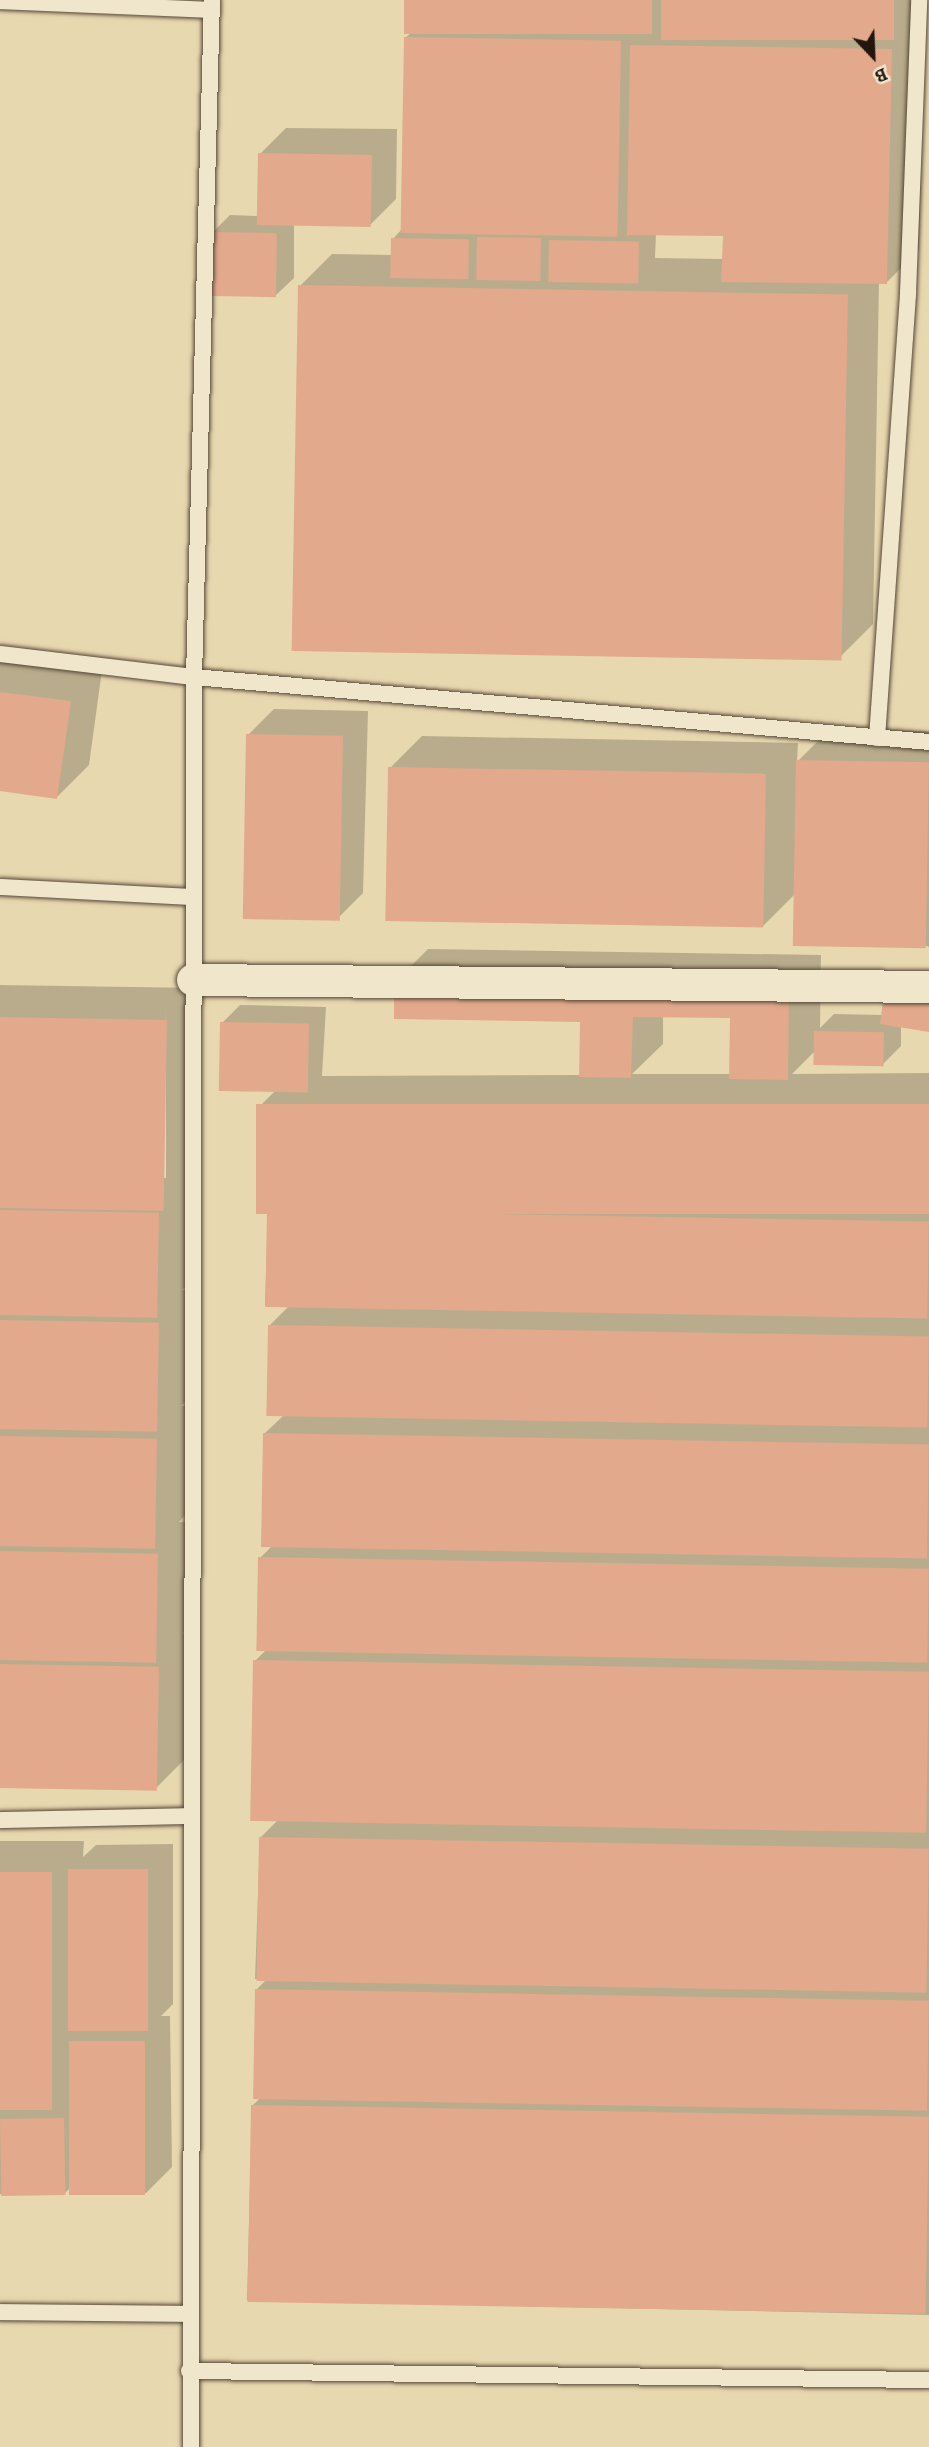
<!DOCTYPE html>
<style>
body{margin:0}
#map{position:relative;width:929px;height:2447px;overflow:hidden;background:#e8d8b0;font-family:Alegreya,serif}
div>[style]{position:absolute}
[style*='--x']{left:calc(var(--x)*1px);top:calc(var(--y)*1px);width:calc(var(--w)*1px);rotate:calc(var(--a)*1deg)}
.shadow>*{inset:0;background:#0003}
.building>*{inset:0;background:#e2a98c;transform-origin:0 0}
.roads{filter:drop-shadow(0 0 2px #544636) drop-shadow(0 0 2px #544636)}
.service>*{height:16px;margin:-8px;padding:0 8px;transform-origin:8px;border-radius:8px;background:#f0e6cc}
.minor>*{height:32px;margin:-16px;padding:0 16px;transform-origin:16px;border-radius:16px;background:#f0e6cc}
span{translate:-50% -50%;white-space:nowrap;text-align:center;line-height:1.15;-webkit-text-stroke:7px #f0e6cc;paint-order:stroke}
.north{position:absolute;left:838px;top:21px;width:70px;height:70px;-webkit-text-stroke:5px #f0e6cc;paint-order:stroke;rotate:157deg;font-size:19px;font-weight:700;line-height:28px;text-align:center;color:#23160e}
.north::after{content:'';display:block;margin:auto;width:24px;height:32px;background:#23160e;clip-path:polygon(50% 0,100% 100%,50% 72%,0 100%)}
</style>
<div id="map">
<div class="shadow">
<i style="clip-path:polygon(evenodd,406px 0,925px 0,919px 250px,887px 282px,879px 282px,873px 624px,841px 656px,300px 286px,332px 254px,393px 255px,393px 239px,402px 229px,405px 38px,412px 32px,406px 0,656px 234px,725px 235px,724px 259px,655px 258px,656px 234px)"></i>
<i style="clip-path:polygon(286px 128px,397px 129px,396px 199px,371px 224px,294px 224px,294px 278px,276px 295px,212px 233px,230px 215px,259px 216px,260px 154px)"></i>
<i style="clip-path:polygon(0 656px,102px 670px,89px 765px,57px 797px,0 790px)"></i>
<i style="clip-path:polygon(274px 709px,368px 711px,363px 893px,337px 919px,248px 735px)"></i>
<i style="clip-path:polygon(830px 729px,929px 731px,929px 947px,795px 894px,762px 927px,390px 768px,422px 736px,798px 743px,797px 762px)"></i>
<i style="clip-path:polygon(evenodd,428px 949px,821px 955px,820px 1028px,834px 1014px,883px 1015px,885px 1001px,911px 976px,929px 976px,929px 1030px,901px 1023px,901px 1046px,883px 1064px,816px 1063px,816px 1050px,792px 1074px,929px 1073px,929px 2315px,247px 2300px,252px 2106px,261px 2097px,254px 2097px,256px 1990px,267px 1979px,255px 1979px,260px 1838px,278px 1820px,251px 1819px,255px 1661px,267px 1649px,258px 1649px,260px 1558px,273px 1545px,262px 1545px,264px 1434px,284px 1415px,267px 1414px,269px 1326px,289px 1306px,265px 1306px,268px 1211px,276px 1203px,256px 1203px,258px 1108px,276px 1090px,221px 1089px,222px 1023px,240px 1005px,326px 1007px,322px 1076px,581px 1075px,582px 1020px,395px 1017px,396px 981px,428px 949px,663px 1016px,732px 1017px,731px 1074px,632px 1074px,663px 1044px,663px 1016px)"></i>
<i style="clip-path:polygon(evenodd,0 985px,199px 988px,189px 1283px,182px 1290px,191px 1290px,190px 1397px,181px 1406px,188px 1406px,186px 1514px,179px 1522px,189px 1522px,188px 1628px,182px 1634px,191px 1634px,188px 1756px,156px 1788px,0 1786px,0 985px,166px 1011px,166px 1178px,163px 1178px,166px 1011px)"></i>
<i style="clip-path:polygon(0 1841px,84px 1841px,83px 1857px,96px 1845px,173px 1844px,173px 2004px,161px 2016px,170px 2016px,172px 2167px,146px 2193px,72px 2186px,65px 2193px,0 2194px)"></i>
</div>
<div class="building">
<i style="left:404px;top:0;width:248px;height:34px"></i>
<i style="left:661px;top:0;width:233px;height:40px"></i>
<i style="left:404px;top:37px;width:217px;height:196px;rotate:1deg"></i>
<i style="clip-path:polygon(630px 45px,892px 49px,887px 284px,721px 282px,723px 236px,627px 235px)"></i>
<i style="left:258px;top:153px;width:114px;height:72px;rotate:1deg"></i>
<i style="left:211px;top:232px;width:66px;height:64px;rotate:1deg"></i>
<i style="left:477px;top:237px;width:64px;height:43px;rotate:1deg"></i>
<i style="left:391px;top:238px;width:78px;height:40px;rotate:1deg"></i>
<i style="left:549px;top:240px;width:90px;height:42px;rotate:1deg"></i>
<i style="left:298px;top:285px;width:550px;height:366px;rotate:1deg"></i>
<i style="clip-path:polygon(0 692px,71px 701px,57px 799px,0 791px)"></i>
<i style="left:246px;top:734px;width:97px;height:185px;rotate:1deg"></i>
<i style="left:796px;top:760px;width:133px;height:186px;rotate:1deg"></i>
<i style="left:388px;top:767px;width:378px;height:154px;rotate:1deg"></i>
<i style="clip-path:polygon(394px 980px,789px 987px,788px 1080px,729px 1079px,730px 1018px,633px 1017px,631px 1078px,579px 1077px,580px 1022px,394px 1019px)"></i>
<i style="clip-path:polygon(883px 1001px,929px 1001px,929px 1032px,880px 1024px)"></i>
<i style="left:0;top:1017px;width:167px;height:191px;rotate:1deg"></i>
<i style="left:220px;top:1022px;width:89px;height:69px;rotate:1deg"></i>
<i style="left:814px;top:1031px;width:70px;height:34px;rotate:1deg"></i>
<i style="left:929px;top:1104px;width:110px;height:673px;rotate:90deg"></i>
<i style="left:0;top:1210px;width:159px;height:105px;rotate:1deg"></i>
<i style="left:267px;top:1210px;width:662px;height:97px;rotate:1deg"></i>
<i style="left:0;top:1320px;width:159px;height:109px;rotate:1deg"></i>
<i style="left:268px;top:1325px;width:661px;height:91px;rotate:1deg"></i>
<i style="left:263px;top:1433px;width:666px;height:114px;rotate:1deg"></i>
<i style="left:0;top:1436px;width:157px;height:110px;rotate:1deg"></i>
<i style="left:0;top:1551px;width:158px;height:109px;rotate:1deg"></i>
<i style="left:258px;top:1557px;width:671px;height:94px;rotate:1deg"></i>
<i style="left:253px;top:1660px;width:676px;height:161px;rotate:1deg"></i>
<i style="left:0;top:1664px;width:159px;height:124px;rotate:1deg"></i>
<i style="left:259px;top:1837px;width:670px;height:144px;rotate:1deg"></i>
<i style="left:148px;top:1869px;width:162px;height:80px;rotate:90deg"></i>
<i style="left:0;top:1872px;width:52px;height:238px"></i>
<i style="left:255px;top:1989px;width:674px;height:110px;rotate:1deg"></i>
<i style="left:69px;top:2041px;width:76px;height:154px"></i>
<i style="left:251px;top:2105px;width:678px;height:197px;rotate:1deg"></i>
<i style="left:64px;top:2118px;width:77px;height:64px;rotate:89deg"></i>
</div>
<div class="roads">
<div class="service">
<i style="--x:0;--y:1;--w:211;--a:2.4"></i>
<i style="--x:0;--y:654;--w:195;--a:6.8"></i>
<i style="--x:194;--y:677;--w:738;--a:5.05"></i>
<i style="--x:877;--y:738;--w:446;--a:-86"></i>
<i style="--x:908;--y:293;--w:293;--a:-87.8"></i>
<i style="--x:0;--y:887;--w:193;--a:3"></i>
<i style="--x:0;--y:1820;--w:189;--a:-1.2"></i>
<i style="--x:0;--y:2312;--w:190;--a:0.6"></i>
<i style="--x:189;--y:2371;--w:740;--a:0.7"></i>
<i style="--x:191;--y:2447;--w:1770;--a:-89.9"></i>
<i style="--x:194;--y:677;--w:677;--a:-88.48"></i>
</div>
<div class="minor">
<i style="--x:193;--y:980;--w:736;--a:0.54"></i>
</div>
</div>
<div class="north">B</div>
</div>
